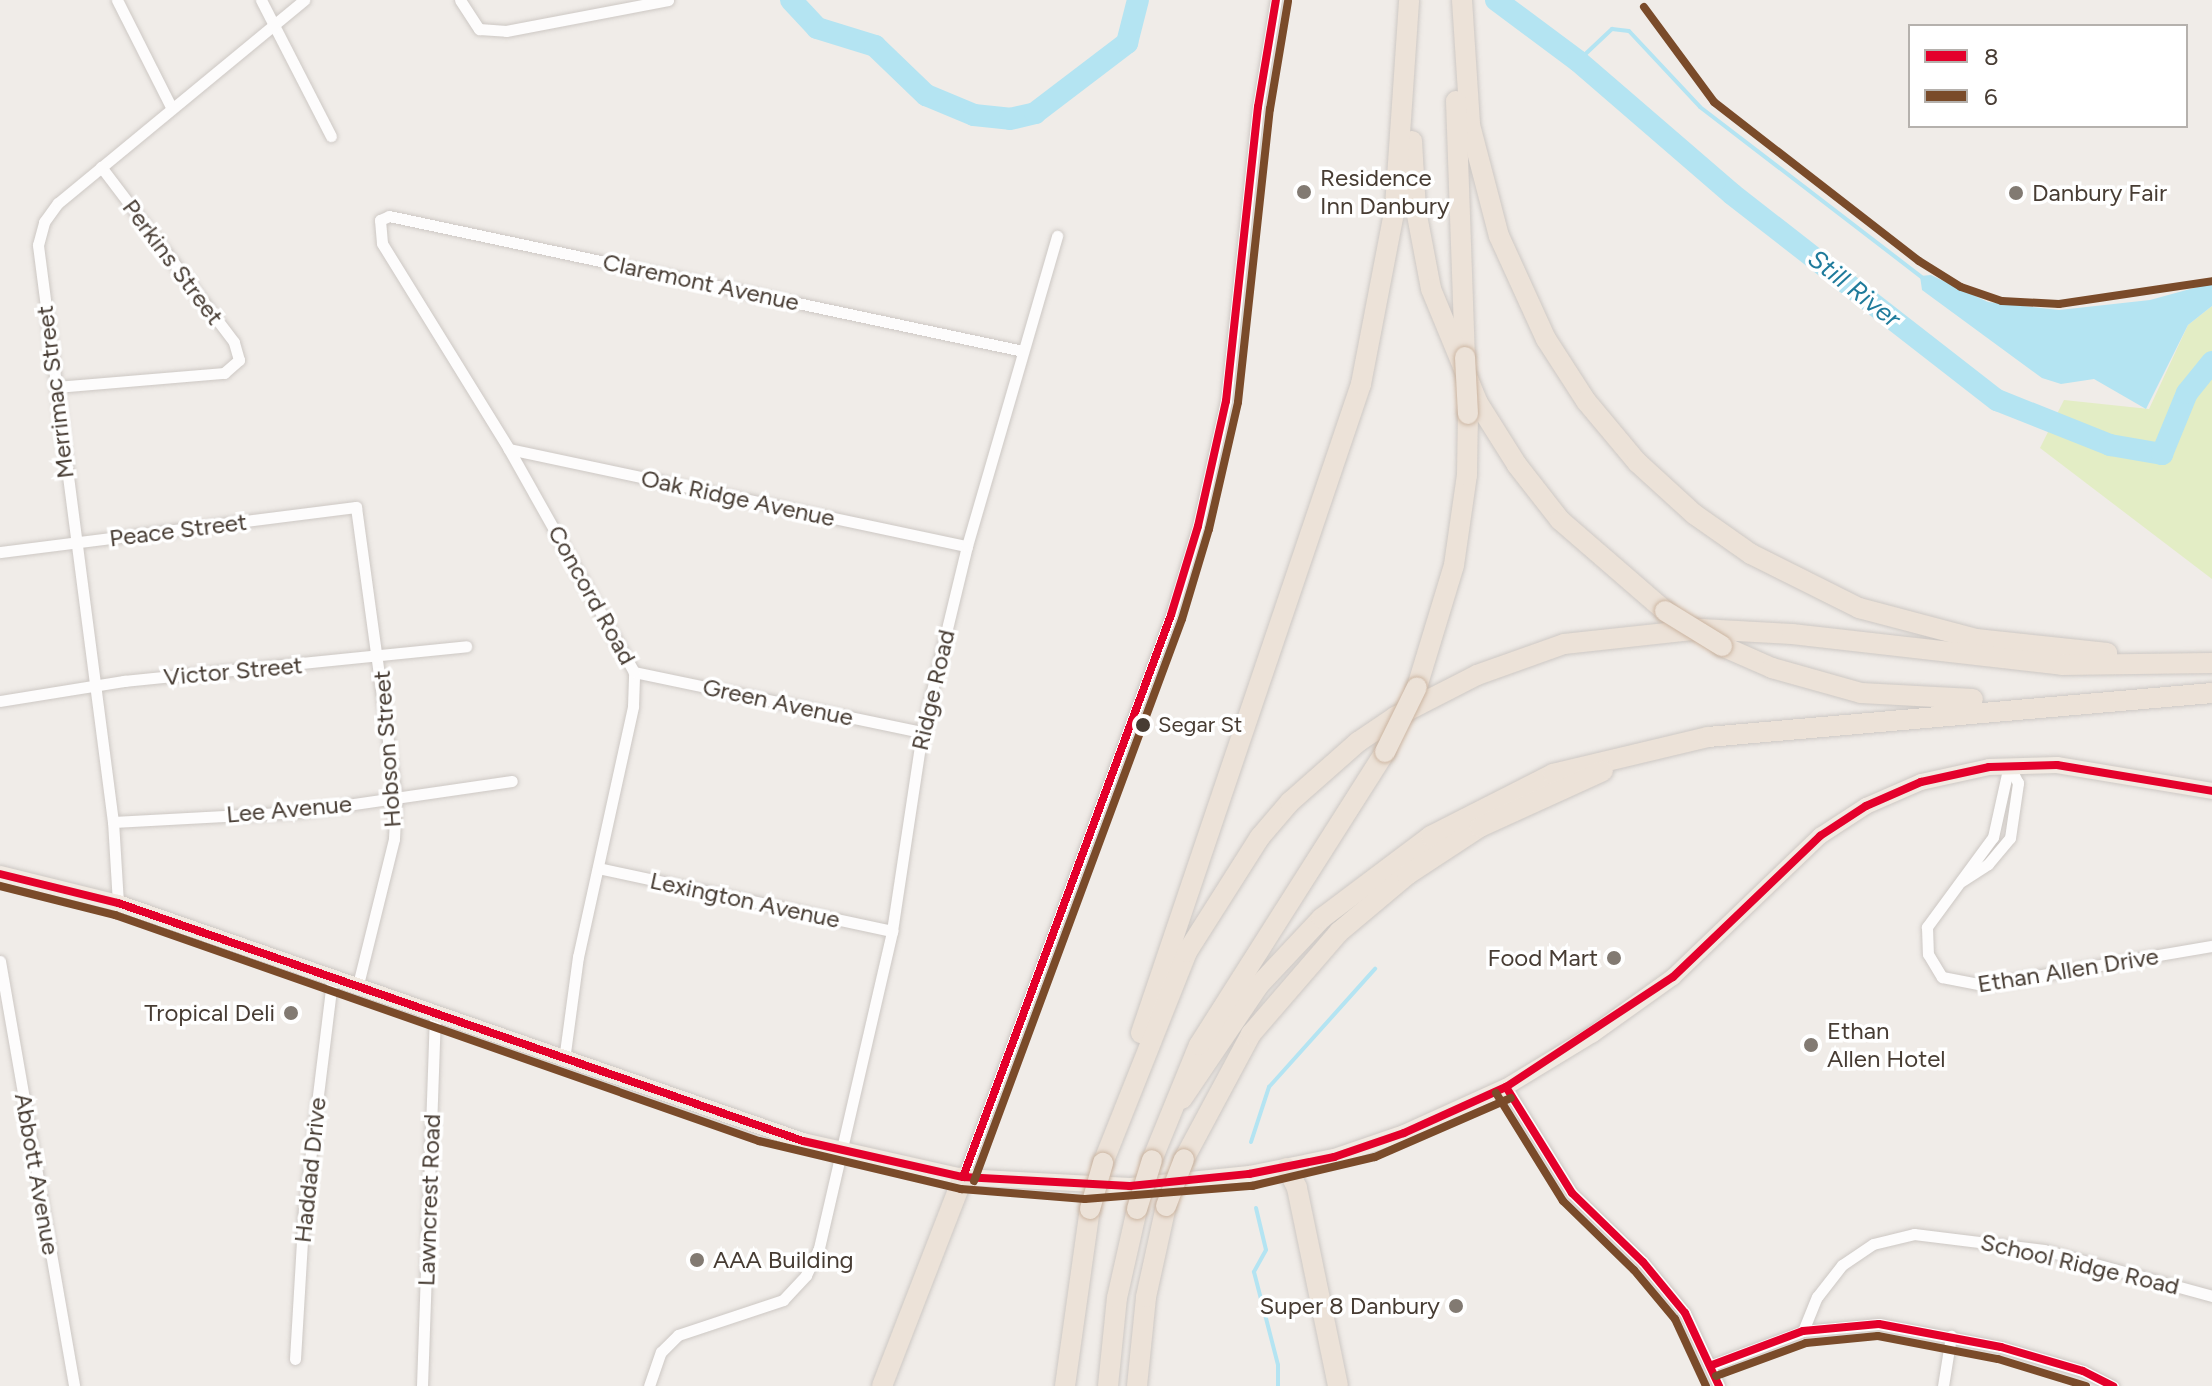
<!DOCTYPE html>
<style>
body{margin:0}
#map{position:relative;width:2212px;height:1386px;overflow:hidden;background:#f0ece8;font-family:Figtree,sans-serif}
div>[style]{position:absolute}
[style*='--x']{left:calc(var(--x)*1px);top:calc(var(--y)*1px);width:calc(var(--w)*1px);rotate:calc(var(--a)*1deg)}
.green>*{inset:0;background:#e3edc5}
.water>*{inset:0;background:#b4e4f2}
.stream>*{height:4px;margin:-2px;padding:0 2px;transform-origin:2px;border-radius:2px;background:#b4e4f2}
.river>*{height:22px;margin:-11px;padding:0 11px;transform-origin:11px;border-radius:11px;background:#b4e4f2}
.roads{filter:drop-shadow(0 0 2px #cdc8c4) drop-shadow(0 0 2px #cdc8c4)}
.street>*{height:11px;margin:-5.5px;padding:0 5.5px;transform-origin:5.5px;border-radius:5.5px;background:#fdfcfc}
.primary>*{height:16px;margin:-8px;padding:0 8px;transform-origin:8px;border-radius:8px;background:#f1eae2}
.highway>*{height:20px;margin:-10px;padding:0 10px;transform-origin:10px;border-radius:10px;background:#ece2d8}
.bridges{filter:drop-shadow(0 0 2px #cbb4a0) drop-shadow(0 0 2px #cbb4a0)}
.highway-bridge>*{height:20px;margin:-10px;padding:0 10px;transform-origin:10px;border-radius:10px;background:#ece2d8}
.bus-1>*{height:8px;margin:-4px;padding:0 4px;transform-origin:4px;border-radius:4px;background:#e4002b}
.bus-2>*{height:8px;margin:-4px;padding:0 4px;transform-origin:4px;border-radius:4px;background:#7a4b2a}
.dots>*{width:22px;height:22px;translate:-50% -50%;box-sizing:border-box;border:4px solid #fff;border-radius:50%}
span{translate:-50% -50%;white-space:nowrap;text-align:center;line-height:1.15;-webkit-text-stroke:7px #fff;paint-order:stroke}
.bus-label{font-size:22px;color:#473c33}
.left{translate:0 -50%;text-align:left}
.poi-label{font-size:24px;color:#473c33}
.right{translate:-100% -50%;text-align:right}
.street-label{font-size:24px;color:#473c33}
.water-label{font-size:26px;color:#1f7b9b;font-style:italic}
.legend{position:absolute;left:1908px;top:24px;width:280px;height:104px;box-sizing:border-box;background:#fff;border:2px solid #b5b1ad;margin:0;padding:10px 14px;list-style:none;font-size:24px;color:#473c33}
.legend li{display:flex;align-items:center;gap:16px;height:40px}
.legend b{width:40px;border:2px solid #b5b1ad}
</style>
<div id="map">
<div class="green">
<i style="clip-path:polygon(2212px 306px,2212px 579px,2040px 448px,2064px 400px,2149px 409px,2188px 325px)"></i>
</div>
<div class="water">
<i style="clip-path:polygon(1931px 275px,1988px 302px,2059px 310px,2150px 300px,2212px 283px,2212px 306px,2188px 325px,2146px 409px,2094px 379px,2061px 384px,2042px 378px,1922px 290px,1920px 276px)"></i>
</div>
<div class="stream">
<i style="--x:1499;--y:2;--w:2;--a:-63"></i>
<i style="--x:1578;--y:61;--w:47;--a:-43.3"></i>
<i style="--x:1612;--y:29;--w:17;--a:7"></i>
<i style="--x:1629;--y:31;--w:104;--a:46.9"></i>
<i style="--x:1700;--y:107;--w:281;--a:37.5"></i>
<i style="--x:1251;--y:1142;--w:58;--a:-71.9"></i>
<i style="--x:1269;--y:1087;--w:159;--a:-48.1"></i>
<i style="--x:1256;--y:1208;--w:43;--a:76.6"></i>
<i style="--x:1266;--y:1250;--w:25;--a:119"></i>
<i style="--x:1254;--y:1272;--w:96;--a:75.5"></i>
<i style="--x:1278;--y:1365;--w:21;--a:90"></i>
</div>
<div class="river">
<i style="--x:791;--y:0;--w:38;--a:47"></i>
<i style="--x:817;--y:28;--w:61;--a:17.2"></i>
<i style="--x:875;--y:46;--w:71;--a:43.9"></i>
<i style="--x:926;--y:95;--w:52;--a:22.6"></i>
<i style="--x:974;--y:115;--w:36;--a:6"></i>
<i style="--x:1010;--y:119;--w:26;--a:-13"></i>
<i style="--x:1035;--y:113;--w:116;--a:-37.3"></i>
<i style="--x:1127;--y:43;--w:44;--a:-75.7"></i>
<i style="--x:1496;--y:0;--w:102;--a:36.6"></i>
<i style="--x:1578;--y:61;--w:203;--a:40.8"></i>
<i style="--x:1732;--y:194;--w:336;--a:37.9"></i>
<i style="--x:1997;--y:400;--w:122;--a:21.7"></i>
<i style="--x:2110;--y:445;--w:53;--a:9.8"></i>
<i style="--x:2162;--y:454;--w:66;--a:-67.7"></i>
<i style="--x:2187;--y:393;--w:40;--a:-51"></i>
</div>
<div class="roads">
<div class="street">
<i style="--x:117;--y:0;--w:120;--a:63.2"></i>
<i style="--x:261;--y:0;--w:153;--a:62.8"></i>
<i style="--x:460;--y:0;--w:35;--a:57"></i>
<i style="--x:479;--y:29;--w:27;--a:4"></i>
<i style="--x:506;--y:31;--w:165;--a:-10.8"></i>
<i style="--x:56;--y:387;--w:169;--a:-4.8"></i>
<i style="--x:224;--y:373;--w:20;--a:-41"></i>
<i style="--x:239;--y:360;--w:19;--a:-106"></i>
<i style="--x:234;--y:342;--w:220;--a:-127.2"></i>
<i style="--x:509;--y:449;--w:468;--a:12"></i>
<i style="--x:0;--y:552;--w:359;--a:-7.2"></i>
<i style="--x:356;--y:507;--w:295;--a:82.2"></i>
<i style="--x:396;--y:799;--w:40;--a:92.9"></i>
<i style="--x:394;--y:839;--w:154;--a:103.9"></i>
<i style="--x:634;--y:672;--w:294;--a:11.8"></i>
<i style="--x:0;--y:701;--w:126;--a:-9.2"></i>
<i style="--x:124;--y:681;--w:344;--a:-5.8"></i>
<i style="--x:113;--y:822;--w:186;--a:-3.1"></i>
<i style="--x:299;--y:812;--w:215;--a:-8.3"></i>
<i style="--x:598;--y:868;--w:301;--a:12.1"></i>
<i style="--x:1962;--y:881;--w:31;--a:-33"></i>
<i style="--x:1988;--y:864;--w:34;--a:-50"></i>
<i style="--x:2010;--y:838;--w:56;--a:-81.7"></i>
<i style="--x:2018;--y:783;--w:20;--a:-117"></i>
<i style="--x:2009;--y:765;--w:74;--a:102.5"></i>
<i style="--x:1993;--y:837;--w:112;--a:126.3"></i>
<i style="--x:1927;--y:927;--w:27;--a:88"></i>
<i style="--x:1928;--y:954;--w:27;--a:59"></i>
<i style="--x:1942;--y:977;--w:42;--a:11"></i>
<i style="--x:1983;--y:985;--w:232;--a:-9.7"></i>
<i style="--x:118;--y:903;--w:81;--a:-93.5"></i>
<i style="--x:113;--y:822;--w:582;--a:-97.41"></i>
<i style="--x:38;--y:245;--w:24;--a:-75"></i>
<i style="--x:44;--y:222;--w:24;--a:-54"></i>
<i style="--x:58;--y:203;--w:319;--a:-39.5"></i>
<i style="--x:0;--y:961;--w:431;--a:80.1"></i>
<i style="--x:564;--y:1060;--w:104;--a:-82.3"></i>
<i style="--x:578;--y:957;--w:257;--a:-77.6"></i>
<i style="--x:633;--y:706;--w:34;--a:-88"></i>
<i style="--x:634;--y:672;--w:256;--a:-119.3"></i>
<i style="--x:509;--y:449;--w:242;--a:-121.7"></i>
<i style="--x:382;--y:243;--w:23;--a:-95"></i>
<i style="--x:380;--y:220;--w:10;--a:-24"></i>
<i style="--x:389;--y:216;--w:648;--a:12.02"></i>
<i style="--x:1506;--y:1087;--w:125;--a:58.1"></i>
<i style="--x:1572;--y:1193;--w:99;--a:44.2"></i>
<i style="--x:1643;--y:1262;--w:66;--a:50.5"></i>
<i style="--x:1685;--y:1313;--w:81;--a:65"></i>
<i style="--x:963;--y:1177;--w:599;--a:-69.69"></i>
<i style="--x:1171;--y:615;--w:93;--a:-73.1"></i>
<i style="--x:1198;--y:526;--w:128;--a:-77.4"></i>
<i style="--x:1226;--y:401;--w:296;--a:-83.8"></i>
<i style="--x:1258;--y:107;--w:109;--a:-80.5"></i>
<i style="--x:1803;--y:1331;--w:37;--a:-68"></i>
<i style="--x:1817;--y:1297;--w:41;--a:-52"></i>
<i style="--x:1842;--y:1265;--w:37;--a:-34"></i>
<i style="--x:1873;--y:1244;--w:42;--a:-13.7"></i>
<i style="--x:1914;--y:1234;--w:131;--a:7"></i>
<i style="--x:2044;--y:1250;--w:174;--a:15.3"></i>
<i style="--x:295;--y:1359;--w:150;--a:-86.6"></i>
<i style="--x:304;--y:1209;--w:230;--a:-83"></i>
<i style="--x:1712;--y:1365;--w:97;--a:-20.5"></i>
<i style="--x:1803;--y:1331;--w:76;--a:-5.3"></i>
<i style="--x:1879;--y:1324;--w:124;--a:10.7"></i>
<i style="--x:2001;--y:1347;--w:85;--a:16.3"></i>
<i style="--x:2083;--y:1371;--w:34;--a:27"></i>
<i style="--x:422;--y:1386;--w:372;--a:-88"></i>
<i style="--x:649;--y:1386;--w:36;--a:-71"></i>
<i style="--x:661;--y:1352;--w:24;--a:-45"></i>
<i style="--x:678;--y:1335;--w:111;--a:-18.4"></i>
<i style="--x:783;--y:1300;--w:34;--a:-47"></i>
<i style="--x:806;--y:1275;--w:30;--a:-64"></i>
<i style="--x:819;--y:1248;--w:325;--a:-77"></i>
<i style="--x:892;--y:931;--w:201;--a:-81.4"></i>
<i style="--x:922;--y:732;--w:191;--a:-76.4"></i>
<i style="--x:967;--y:546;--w:323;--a:-73.8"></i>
<i style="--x:1943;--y:1386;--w:51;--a:-80.9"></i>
</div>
<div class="primary">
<i style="--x:0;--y:874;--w:122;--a:13.8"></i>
<i style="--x:118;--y:903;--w:725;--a:19.16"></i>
<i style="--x:803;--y:1141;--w:164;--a:12.7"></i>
<i style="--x:963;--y:1177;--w:167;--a:3.1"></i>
<i style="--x:1130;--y:1186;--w:120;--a:-5.8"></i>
<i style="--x:1249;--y:1174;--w:87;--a:-11.3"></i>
<i style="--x:1334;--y:1157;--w:74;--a:-18.9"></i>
<i style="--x:1404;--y:1133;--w:112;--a:-24.3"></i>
<i style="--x:1506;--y:1087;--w:102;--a:-31.3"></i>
<i style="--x:1593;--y:1034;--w:98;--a:-35.5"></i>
<i style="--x:1673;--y:977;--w:204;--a:-43.8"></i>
<i style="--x:1820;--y:836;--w:55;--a:-33.1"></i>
<i style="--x:1866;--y:806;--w:60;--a:-23.6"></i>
<i style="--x:1921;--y:782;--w:70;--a:-12.4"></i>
<i style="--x:1989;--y:767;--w:68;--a:-1.7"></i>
<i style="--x:2057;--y:765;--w:157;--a:9.5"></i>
</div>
<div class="highway">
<i style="--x:1462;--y:0;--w:125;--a:86.3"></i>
<i style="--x:1470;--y:125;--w:115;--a:75.4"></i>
<i style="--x:1499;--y:236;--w:113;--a:65.5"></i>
<i style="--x:1546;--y:339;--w:74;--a:57.2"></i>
<i style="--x:1586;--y:401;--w:80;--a:50.1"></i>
<i style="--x:1637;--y:462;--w:77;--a:42.4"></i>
<i style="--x:1694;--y:514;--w:70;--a:35.1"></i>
<i style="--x:1751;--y:554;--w:121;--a:26.6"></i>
<i style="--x:1859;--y:608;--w:121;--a:14.8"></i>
<i style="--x:1976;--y:639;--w:132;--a:6.1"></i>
<i style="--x:1456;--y:101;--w:256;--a:88"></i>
<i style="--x:1412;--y:141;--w:69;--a:86.7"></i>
<i style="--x:1416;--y:210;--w:80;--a:79.2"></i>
<i style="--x:1431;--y:289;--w:123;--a:67.6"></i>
<i style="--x:1478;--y:403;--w:73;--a:57.8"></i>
<i style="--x:1517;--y:465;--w:70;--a:52"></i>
<i style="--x:1560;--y:520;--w:139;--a:40.9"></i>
<i style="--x:1722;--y:646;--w:55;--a:23.7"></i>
<i style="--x:1772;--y:668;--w:92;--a:15.7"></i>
<i style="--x:1861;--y:693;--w:112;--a:3.1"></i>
<i style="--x:1417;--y:687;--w:127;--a:-73.1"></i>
<i style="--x:1454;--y:565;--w:91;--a:-81.8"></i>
<i style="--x:1467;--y:475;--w:61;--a:-89.1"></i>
<i style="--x:1141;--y:1033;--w:685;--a:-71.27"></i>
<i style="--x:1361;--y:384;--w:180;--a:-79.1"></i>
<i style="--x:1395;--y:207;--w:207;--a:-86.1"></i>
<i style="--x:1182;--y:1099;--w:138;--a:-56"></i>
<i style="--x:1259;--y:985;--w:92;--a:-46.8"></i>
<i style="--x:1322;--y:918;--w:136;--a:-37"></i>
<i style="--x:1431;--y:836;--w:137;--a:-26.9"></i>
<i style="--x:1553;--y:774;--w:159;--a:-13.4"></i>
<i style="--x:1708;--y:737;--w:506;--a:-4.99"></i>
<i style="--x:1184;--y:1159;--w:142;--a:-61.8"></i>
<i style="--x:1251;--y:1034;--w:135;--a:-49.2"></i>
<i style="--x:1339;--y:932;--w:89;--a:-40"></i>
<i style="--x:1407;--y:875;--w:87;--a:-33.3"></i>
<i style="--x:1480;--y:827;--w:135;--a:-24.5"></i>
<i style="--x:1152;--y:1160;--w:124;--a:-67.8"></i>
<i style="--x:1199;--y:1045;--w:347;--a:-57.6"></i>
<i style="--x:1103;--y:1163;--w:227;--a:-68.3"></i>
<i style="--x:1187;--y:952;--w:136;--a:-57.6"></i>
<i style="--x:1260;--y:837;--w:46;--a:-49.4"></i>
<i style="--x:1290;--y:802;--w:91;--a:-41.4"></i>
<i style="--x:1358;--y:742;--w:45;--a:-34"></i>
<i style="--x:1395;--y:717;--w:92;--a:-27.1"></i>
<i style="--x:1477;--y:675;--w:92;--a:-19.6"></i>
<i style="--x:1564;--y:644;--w:138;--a:-6.2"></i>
<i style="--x:1701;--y:629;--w:91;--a:3.1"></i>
<i style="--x:1792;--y:634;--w:272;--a:6.5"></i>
<i style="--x:2062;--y:665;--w:150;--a:-0.8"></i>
<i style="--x:1287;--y:1168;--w:22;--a:63"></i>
<i style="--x:1297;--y:1188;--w:202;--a:78.3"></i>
<i style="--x:882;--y:1386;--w:224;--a:-68.8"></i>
<i style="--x:1065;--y:1386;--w:179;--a:-82"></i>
<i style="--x:1108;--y:1386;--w:88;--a:-84.2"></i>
<i style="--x:1117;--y:1298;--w:91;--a:-77.3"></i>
<i style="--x:1137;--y:1386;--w:89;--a:-84.2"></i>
<i style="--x:1146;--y:1297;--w:93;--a:-77.6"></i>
</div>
</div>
<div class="bridges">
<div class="highway-bridge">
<i style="--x:1465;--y:357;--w:57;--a:87"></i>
<i style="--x:1665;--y:611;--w:67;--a:31.6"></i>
<i style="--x:1385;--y:752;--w:72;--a:-63.8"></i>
<i style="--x:1166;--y:1206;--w:50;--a:-69"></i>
<i style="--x:1090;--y:1209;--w:48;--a:-74.2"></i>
<i style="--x:1137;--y:1209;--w:51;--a:-73"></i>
</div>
</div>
<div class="bus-1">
<i style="--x:0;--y:874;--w:122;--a:13.8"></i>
<i style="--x:118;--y:903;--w:725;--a:19.16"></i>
<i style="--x:803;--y:1141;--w:164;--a:12.7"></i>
<i style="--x:963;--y:1177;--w:167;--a:3.1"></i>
<i style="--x:1130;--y:1186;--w:120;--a:-5.8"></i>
<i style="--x:1249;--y:1174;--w:87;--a:-11.3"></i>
<i style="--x:1334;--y:1157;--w:74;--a:-18.9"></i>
<i style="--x:1404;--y:1133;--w:112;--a:-24.3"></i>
<i style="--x:1506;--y:1087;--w:200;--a:-33.4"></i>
<i style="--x:1673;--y:977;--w:204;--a:-43.8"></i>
<i style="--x:1820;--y:836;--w:55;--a:-33.1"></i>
<i style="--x:1866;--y:806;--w:60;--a:-23.6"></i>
<i style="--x:1921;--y:782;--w:70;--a:-12.4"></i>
<i style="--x:1989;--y:767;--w:68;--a:-1.7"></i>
<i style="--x:2057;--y:765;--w:157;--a:9.5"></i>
<i style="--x:1506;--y:1087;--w:125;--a:58.1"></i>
<i style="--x:1572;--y:1193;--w:99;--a:44.2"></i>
<i style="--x:1643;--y:1262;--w:66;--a:50.5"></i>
<i style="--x:1685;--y:1313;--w:81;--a:65"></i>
<i style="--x:963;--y:1177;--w:599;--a:-69.69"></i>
<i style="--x:1171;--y:615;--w:93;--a:-73.1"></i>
<i style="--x:1198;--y:526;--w:128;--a:-77.4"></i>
<i style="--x:1226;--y:401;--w:296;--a:-83.8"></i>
<i style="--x:1258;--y:107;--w:109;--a:-80.5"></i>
<i style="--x:1712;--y:1365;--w:97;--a:-20.5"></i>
<i style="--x:1803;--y:1331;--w:76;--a:-5.3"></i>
<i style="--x:1879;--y:1324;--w:124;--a:10.7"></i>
<i style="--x:2001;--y:1347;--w:85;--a:16.3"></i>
<i style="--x:2083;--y:1371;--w:34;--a:27"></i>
</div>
<div class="bus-2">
<i style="--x:1644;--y:7;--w:118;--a:53.6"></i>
<i style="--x:1714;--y:102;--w:259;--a:37.8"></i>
<i style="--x:1919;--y:261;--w:49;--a:31.8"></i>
<i style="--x:1961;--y:287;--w:43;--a:18.9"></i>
<i style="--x:2002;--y:301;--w:57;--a:3"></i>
<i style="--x:2059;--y:304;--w:155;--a:-8.5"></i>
<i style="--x:0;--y:886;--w:119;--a:14.2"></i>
<i style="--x:115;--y:915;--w:683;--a:19.34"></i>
<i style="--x:759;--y:1141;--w:208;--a:13.4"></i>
<i style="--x:961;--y:1189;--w:124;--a:4.6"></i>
<i style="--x:1085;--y:1199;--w:168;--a:-4.5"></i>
<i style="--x:1252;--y:1186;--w:126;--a:-13.3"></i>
<i style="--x:1375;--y:1157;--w:148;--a:-23.5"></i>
<i style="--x:1496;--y:1093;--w:127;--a:58.2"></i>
<i style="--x:1563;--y:1201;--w:99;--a:44.2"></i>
<i style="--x:1634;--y:1270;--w:64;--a:50.1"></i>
<i style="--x:1675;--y:1319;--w:74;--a:65.2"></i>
<i style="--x:974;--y:1181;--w:599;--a:-69.69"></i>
<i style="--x:1182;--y:619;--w:94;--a:-73.3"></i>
<i style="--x:1209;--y:529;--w:130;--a:-77.1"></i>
<i style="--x:1238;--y:402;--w:295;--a:-83.8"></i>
<i style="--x:1270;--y:109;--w:109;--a:-80.5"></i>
<i style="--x:1716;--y:1376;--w:96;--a:-20.1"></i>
<i style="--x:1806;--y:1343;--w:72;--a:-5.6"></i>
<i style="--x:1878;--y:1336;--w:122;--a:10.9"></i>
<i style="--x:1998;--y:1359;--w:92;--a:17.1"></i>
</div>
<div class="dots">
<i style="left:1304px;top:192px;background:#827a72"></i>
<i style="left:2016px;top:193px;background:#827a72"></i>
<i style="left:1143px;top:725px;background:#473c33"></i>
<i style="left:1614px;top:958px;background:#827a72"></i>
<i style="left:291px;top:1013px;background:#827a72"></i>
<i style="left:1811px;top:1045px;background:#827a72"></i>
<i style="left:697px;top:1260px;background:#827a72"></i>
<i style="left:1456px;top:1306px;background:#827a72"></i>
</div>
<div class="bus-label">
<span class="left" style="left:1158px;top:725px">Segar St</span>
</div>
<div class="poi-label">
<span class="left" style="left:1320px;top:192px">Residence<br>Inn Danbury</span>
<span class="left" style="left:2032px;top:193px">Danbury Fair</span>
<span class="right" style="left:1598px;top:958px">Food Mart</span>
<span class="right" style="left:275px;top:1013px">Tropical Deli</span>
<span class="left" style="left:1827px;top:1045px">Ethan<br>Allen Hotel</span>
<span class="left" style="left:713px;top:1260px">AAA Building</span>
<span class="right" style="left:1440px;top:1306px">Super 8 Danbury</span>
</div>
<div class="street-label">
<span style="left:173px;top:262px;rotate:53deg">Perkins Street</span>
<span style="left:701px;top:282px;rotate:12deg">Claremont Avenue</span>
<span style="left:55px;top:392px;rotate:-97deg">Merrimac Street</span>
<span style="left:738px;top:498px;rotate:12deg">Oak Ridge Avenue</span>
<span style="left:178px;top:530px;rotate:-7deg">Peace Street</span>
<span style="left:592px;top:595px;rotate:61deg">Concord Road</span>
<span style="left:233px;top:671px;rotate:-5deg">Victor Street</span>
<span style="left:933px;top:690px;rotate:-77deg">Ridge Road</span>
<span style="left:778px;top:702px;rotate:12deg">Green Avenue</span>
<span style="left:387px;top:749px;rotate:-94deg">Hobson Street</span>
<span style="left:289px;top:809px;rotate:-5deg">Lee Avenue</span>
<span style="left:745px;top:900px;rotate:12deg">Lexington Avenue</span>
<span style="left:2068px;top:970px;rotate:-9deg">Ethan Allen Drive</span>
<span style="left:310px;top:1170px;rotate:-84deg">Haddad Drive</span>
<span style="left:37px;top:1174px;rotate:80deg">Abbott Avenue</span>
<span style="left:429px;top:1200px;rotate:-88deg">Lawncrest Road</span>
<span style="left:2080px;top:1264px;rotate:13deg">School Ridge Road</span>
</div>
<div class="water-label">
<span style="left:1854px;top:289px;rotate:38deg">Still River</span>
</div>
<ul class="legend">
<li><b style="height:10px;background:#e4002b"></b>8</li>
<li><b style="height:10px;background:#7a4b2a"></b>6</li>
</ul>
</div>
